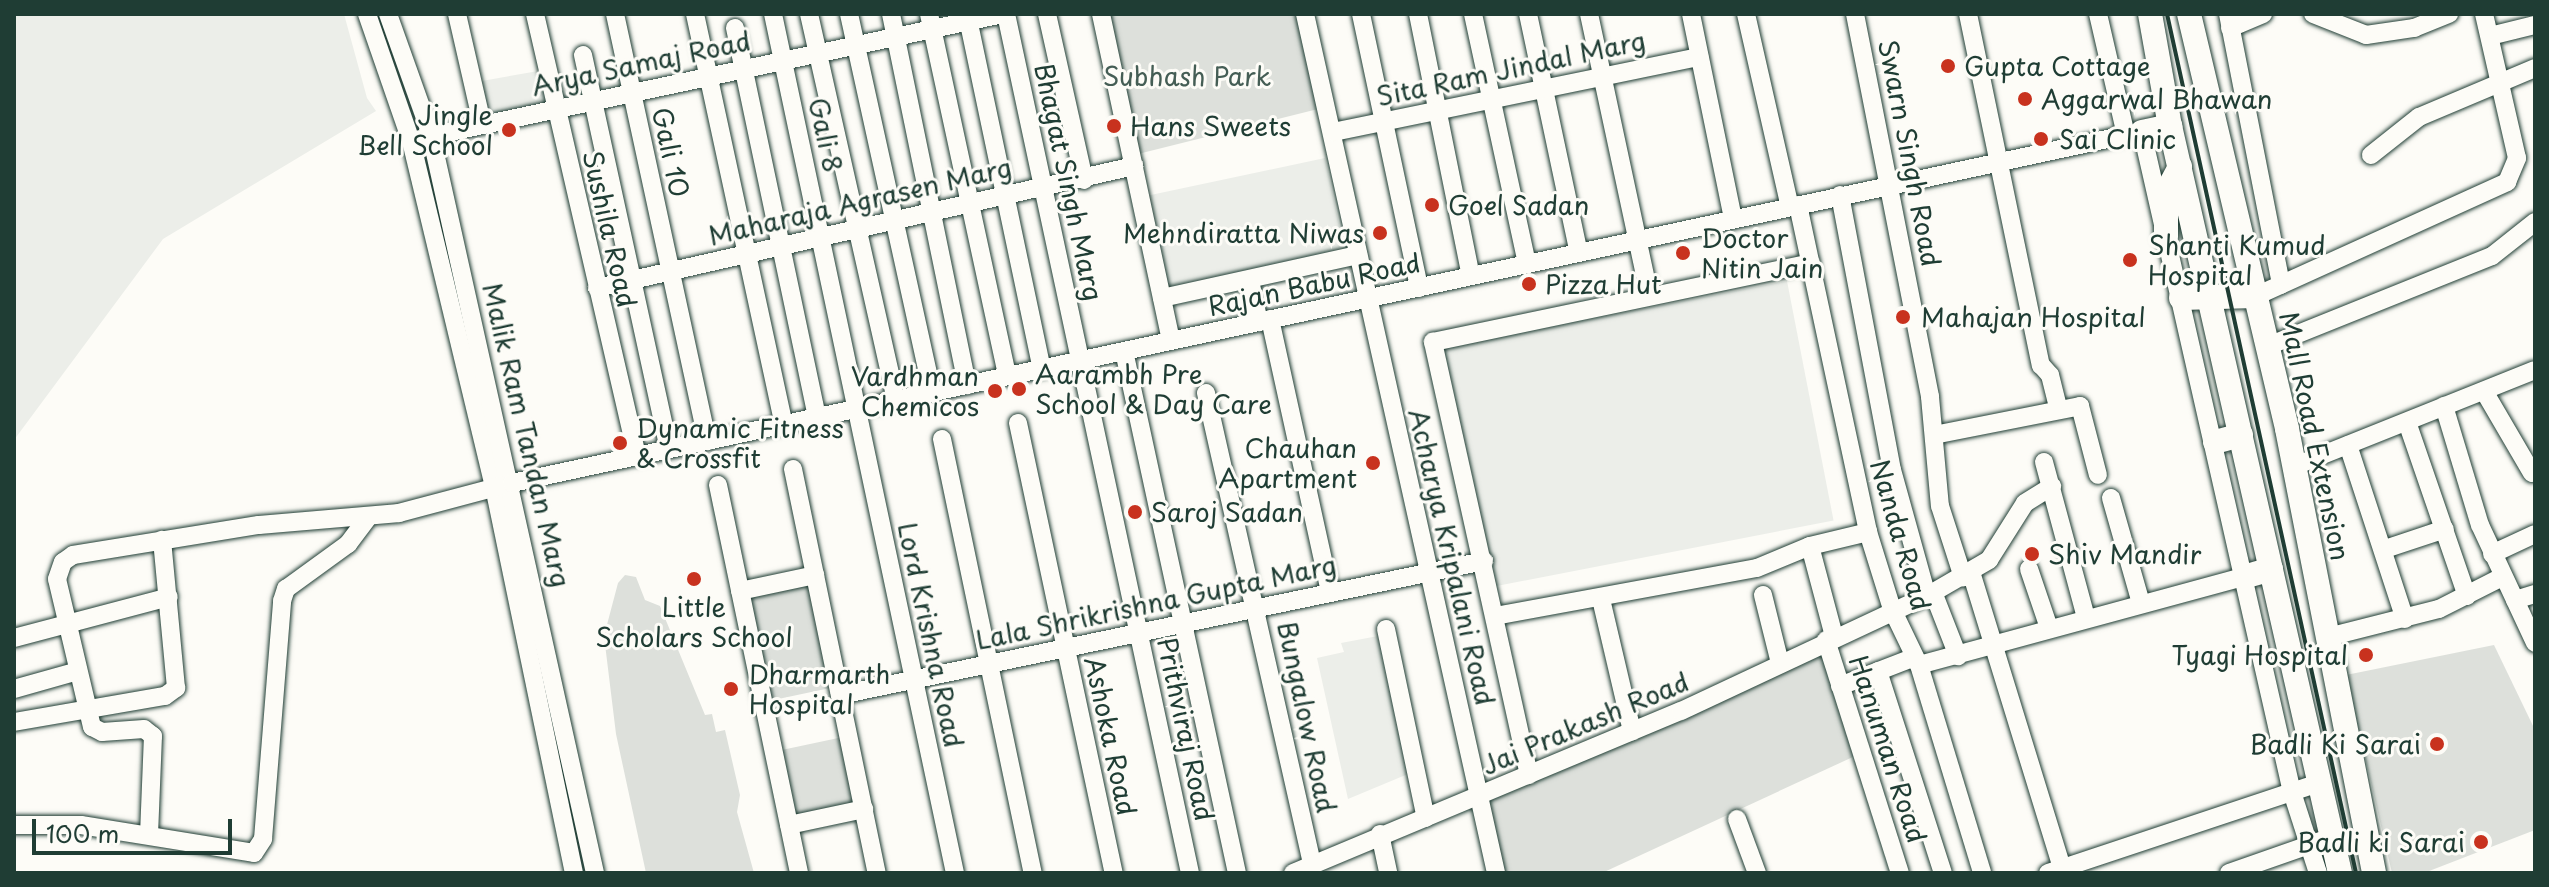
<!DOCTYPE html>
<style>
body{margin:0}
#map{position:relative;width:2549px;height:887px;overflow:hidden;background:#fdfcf7;font-family:"Playpen Sans",sans-serif}
div>[style]{position:absolute}
[style*='--x']{left:calc(var(--x)*1px);top:calc(var(--y)*1px);width:calc(var(--w)*1px);rotate:calc(var(--a)*1deg)}
.built>*{inset:0;background:#eceee9;transform-origin:0 0}
.green>*{inset:0;background:#dde0db;transform-origin:0 0}
.roads{filter:drop-shadow(0 0 2px #1f3d34) drop-shadow(0 0 2px #1f3d34)}
.minor>*{height:18px;margin:-9px;padding:0 9px;transform-origin:9px;border-radius:9px;background:#fdfcf7}
.major>*{height:24px;margin:-12px;padding:0 12px;transform-origin:12px;border-radius:12px;background:#fdfcf7}
.rail>*{height:4px;margin:-2px;padding:0 2px;transform-origin:2px;border-radius:2px;background:#1f3d34}
.dots>*{width:22px;height:22px;translate:-50% -50%;box-sizing:border-box;border:4px solid #fdfcf7;border-radius:50%}
span{translate:-50% -50%;white-space:nowrap;text-align:center;line-height:1.15;-webkit-text-stroke:6px #fdfcf7;paint-order:stroke}
.street-label{font-size:26px;color:#1f3d34}
.poi-label{font-size:26px;color:#1f3d34}
.left{translate:0 -50%;text-align:left}
.right{translate:-100% -50%;text-align:right}
.park-label{font-size:26px;color:#455e55}
.frame{position:absolute;inset:0;border:16px solid #1f3d34;pointer-events:none}
.scale{position:absolute;left:32px;top:819px;width:200px;height:36px;box-sizing:border-box;border:4px solid #1f3d34;border-top:0;padding-left:10px;font-size:24px;line-height:28px;white-space:nowrap;color:#1f3d34;-webkit-text-stroke:6px #fdfcf7;paint-order:stroke}
</style>
<div id="map">
<div class="built">
<i style="clip-path:polygon(14px 14px,344px 14px,367px 98px,376px 111px,163px 239px,14px 440px)"></i>
<i style="left:544px;top:70px;width:35px;height:63px;rotate:80deg"></i>
<i style="left:1325px;top:158px;width:98px;height:183px;rotate:78deg"></i>
<i style="left:1787px;top:281px;width:244px;height:351px;rotate:79deg"></i>
<i style="clip-path:polygon(1378px 636px,1408px 774px,1348px 799px,1317px 658px,1344px 652px,1341px 643px)"></i>
</div>
<div class="green">
<i style="clip-path:polygon(1107px 14px,1296px 14px,1318px 109px,1138px 154px)"></i>
<i style="clip-path:polygon(625px 575px,636px 577px,645px 600px,660px 606px,705px 715px,712px 714px,716px 732px,725px 730px,740px 795px,737px 812px,754px 873px,646px 873px,616px 734px,604px 636px,618px 583px)"></i>
<i style="left:809px;top:582px;width:108px;height:64px;rotate:78deg"></i>
<i style="clip-path:polygon(2494px 645px,2535px 730px,2535px 830px,2424px 873px,2392px 873px,2346px 675px)"></i>
<i style="clip-path:polygon(1821px 651px,1855px 756px,1602px 873px,1505px 873px,1488px 800px)"></i>
<i style="left:843px;top:737px;width:71px;height:65px;rotate:78deg"></i>
</div>
<div class="roads">
<div class="minor">
<i style="--x:367;--y:14;--w:134;--a:70.9"></i>
<i style="--x:411;--y:141;--w:356;--a:76.5"></i>
<i style="--x:494;--y:487;--w:394;--a:78.3"></i>
<i style="--x:388;--y:14;--w:128;--a:70.4"></i>
<i style="--x:431;--y:135;--w:756;--a:77.47"></i>
<i style="--x:457;--y:14;--w:112;--a:77.1"></i>
<i style="--x:535;--y:14;--w:454;--a:77"></i>
<i style="--x:615;--y:14;--w:437;--a:77.8"></i>
<i style="--x:695;--y:14;--w:420;--a:77.8"></i>
<i style="--x:773;--y:14;--w:878;--a:78.04"></i>
<i style="--x:809;--y:14;--w:396;--a:77.3"></i>
<i style="--x:849;--y:14;--w:387;--a:77.6"></i>
<i style="--x:891;--y:14;--w:379;--a:78.4"></i>
<i style="--x:929;--y:14;--w:370;--a:77.8"></i>
<i style="--x:967;--y:14;--w:363;--a:78.1"></i>
<i style="--x:1006;--y:14;--w:878;--a:77.91"></i>
<i style="--x:1047;--y:14;--w:170;--a:77.4"></i>
<i style="--x:1101;--y:14;--w:334;--a:77.9"></i>
<i style="--x:1305;--y:14;--w:880;--a:77.46"></i>
<i style="--x:1361;--y:14;--w:280;--a:78"></i>
<i style="--x:1418;--y:14;--w:267;--a:78.6"></i>
<i style="--x:1473;--y:14;--w:256;--a:77.8"></i>
<i style="--x:1528;--y:14;--w:244;--a:78"></i>
<i style="--x:1589;--y:14;--w:285;--a:77.9"></i>
<i style="--x:1691;--y:14;--w:209;--a:78.4"></i>
<i style="--x:1746;--y:14;--w:198;--a:77.2"></i>
<i style="--x:1855;--y:14;--w:390;--a:78.9"></i>
<i style="--x:1930;--y:397;--w:109;--a:84.8"></i>
<i style="--x:1940;--y:506;--w:75;--a:72.1"></i>
<i style="--x:1968;--y:14;--w:359;--a:78.3"></i>
<i style="--x:2041;--y:365;--w:13;--a:48"></i>
<i style="--x:2050;--y:375;--w:36;--a:76"></i>
<i style="--x:2098;--y:14;--w:124;--a:77"></i>
<i style="--x:2126;--y:135;--w:16;--a:-11"></i>
<i style="--x:2142;--y:132;--w:677;--a:77.2"></i>
<i style="--x:2292;--y:792;--w:85;--a:72.2"></i>
<i style="--x:2228;--y:14;--w:276;--a:78.9"></i>
<i style="--x:2313;--y:14;--w:57;--a:21.6"></i>
<i style="--x:2366;--y:35;--w:49;--a:-8.3"></i>
<i style="--x:2414;--y:28;--w:38;--a:-22"></i>
<i style="--x:735;--y:28;--w:398;--a:78.1"></i>
<i style="--x:2230;--y:28;--w:36;--a:-23"></i>
<i style="--x:2490;--y:36;--w:46;--a:-13.7"></i>
<i style="--x:583;--y:55;--w:403;--a:77.7"></i>
<i style="--x:1333;--y:132;--w:374;--a:-11.6"></i>
<i style="--x:422;--y:138;--w:594;--a:-12.05"></i>
<i style="--x:2371;--y:155;--w:61;--a:-38.4"></i>
<i style="--x:2419;--y:117;--w:126;--a:-22.9"></i>
<i style="--x:1840;--y:195;--w:280;--a:79.3"></i>
<i style="--x:1892;--y:470;--w:131;--a:74.5"></i>
<i style="--x:1798;--y:205;--w:334;--a:77.9"></i>
<i style="--x:1868;--y:532;--w:81;--a:72.7"></i>
<i style="--x:1892;--y:609;--w:62;--a:64.3"></i>
<i style="--x:1919;--y:665;--w:217;--a:73.1"></i>
<i style="--x:1251;--y:285;--w:38;--a:78"></i>
<i style="--x:597;--y:288;--w:551;--a:-12.8"></i>
<i style="--x:2256;--y:296;--w:276;--a:-24.4"></i>
<i style="--x:2507;--y:182;--w:26;--a:-67"></i>
<i style="--x:2517;--y:158;--w:148;--a:-102.9"></i>
<i style="--x:1162;--y:298;--w:201;--a:-12.4"></i>
<i style="--x:1270;--y:319;--w:280;--a:77.6"></i>
<i style="--x:2268;--y:346;--w:241;--a:-21.9"></i>
<i style="--x:2492;--y:256;--w:55;--a:-38.3"></i>
<i style="--x:1124;--y:351;--w:534;--a:77.79"></i>
<i style="--x:2484;--y:391;--w:95;--a:59.7"></i>
<i style="--x:1206;--y:393;--w:484;--a:77.3"></i>
<i style="--x:2444;--y:406;--w:124;--a:73.2"></i>
<i style="--x:2480;--y:525;--w:130;--a:65"></i>
<i style="--x:2407;--y:422;--w:184;--a:71"></i>
<i style="--x:1018;--y:423;--w:460;--a:78"></i>
<i style="--x:1934;--y:435;--w:149;--a:-11.2"></i>
<i style="--x:2080;--y:406;--w:71;--a:75.4"></i>
<i style="--x:942;--y:439;--w:443;--a:78.2"></i>
<i style="--x:2348;--y:445;--w:183;--a:71.9"></i>
<i style="--x:2044;--y:462;--w:162;--a:74.9"></i>
<i style="--x:2295;--y:466;--w:258;--a:-21.8"></i>
<i style="--x:793;--y:469;--w:413;--a:78.3"></i>
<i style="--x:718;--y:485;--w:396;--a:78.2"></i>
<i style="--x:2111;--y:498;--w:109;--a:74.1"></i>
<i style="--x:1810;--y:546;--w:93;--a:75.1"></i>
<i style="--x:2385;--y:549;--w:63;--a:-18.4"></i>
<i style="--x:2492;--y:554;--w:47;--a:-24.9"></i>
<i style="--x:2029;--y:569;--w:62;--a:71.3"></i>
<i style="--x:1971;--y:572;--w:310;--a:72.9"></i>
<i style="--x:740;--y:591;--w:77;--a:-12"></i>
<i style="--x:1933;--y:592;--w:69;--a:68.7"></i>
<i style="--x:1763;--y:595;--w:70;--a:76"></i>
<i style="--x:1601;--y:599;--w:136;--a:76.8"></i>
<i style="--x:2515;--y:600;--w:21;--a:-17"></i>
<i style="--x:1495;--y:616;--w:266;--a:-10.4"></i>
<i style="--x:1757;--y:568;--w:57;--a:-22.5"></i>
<i style="--x:1810;--y:546;--w:60;--a:-13.6"></i>
<i style="--x:1386;--y:629;--w:193;--a:78.1"></i>
<i style="--x:2328;--y:637;--w:114;--a:-14.2"></i>
<i style="--x:2439;--y:609;--w:71;--a:-26.9"></i>
<i style="--x:14;--y:638;--w:160;--a:-14.8"></i>
<i style="--x:1826;--y:640;--w:244;--a:72.4"></i>
<i style="--x:1919;--y:665;--w:340;--a:-15.2"></i>
<i style="--x:1878;--y:671;--w:212;--a:72.2"></i>
<i style="--x:1840;--y:686;--w:80;--a:-21.1"></i>
<i style="--x:14;--y:689;--w:66;--a:-15.7"></i>
<i style="--x:840;--y:695;--w:658;--a:-11.75"></i>
<i style="--x:14;--y:722;--w:153;--a:-9.8"></i>
<i style="--x:165;--y:696;--w:14;--a:-36"></i>
<i style="--x:176;--y:688;--w:149;--a:-95.4"></i>
<i style="--x:1529;--y:775;--w:444;--a:-102.5"></i>
<i style="--x:1433;--y:342;--w:386;--a:-11.8"></i>
<i style="--x:1737;--y:819;--w:58;--a:69.7"></i>
<i style="--x:14;--y:825;--w:67;--a:0"></i>
<i style="--x:81;--y:825;--w:175;--a:9.2"></i>
<i style="--x:254;--y:853;--w:17;--a:-57"></i>
<i style="--x:263;--y:839;--w:239;--a:-85.4"></i>
<i style="--x:282;--y:601;--w:13;--a:-72"></i>
<i style="--x:286;--y:589;--w:77;--a:-36"></i>
<i style="--x:348;--y:544;--w:31;--a:-53"></i>
<i style="--x:789;--y:825;--w:77;--a:-12"></i>
<i style="--x:1380;--y:834;--w:40;--a:78"></i>
<i style="--x:149;--y:835;--w:99;--a:-87.7"></i>
<i style="--x:153;--y:736;--w:11;--a:-142"></i>
<i style="--x:144;--y:729;--w:42;--a:175.9"></i>
<i style="--x:102;--y:732;--w:11;--a:-153"></i>
<i style="--x:92;--y:727;--w:152;--a:-103.3"></i>
<i style="--x:57;--y:579;--w:18;--a:-71"></i>
<i style="--x:63;--y:562;--w:12;--a:-35"></i>
<i style="--x:73;--y:555;--w:188;--a:-9.2"></i>
<i style="--x:259;--y:525;--w:141;--a:-4.9"></i>
<i style="--x:399;--y:513;--w:117;--a:-14.9"></i>
<i style="--x:512;--y:483;--w:1651;--a:-12.17"></i>
<i style="--x:1293;--y:873;--w:420;--a:-22.7"></i>
<i style="--x:1681;--y:711;--w:272;--a:-25.1"></i>
<i style="--x:1927;--y:596;--w:72;--a:-30.1"></i>
<i style="--x:1989;--y:560;--w:67;--a:-57.7"></i>
<i style="--x:2025;--y:503;--w:32;--a:-32"></i>
<i style="--x:2048;--y:873;--w:286;--a:-18.4"></i>
<i style="--x:2229;--y:873;--w:109;--a:-19.3"></i>
</div>
<div class="major">
<i style="--x:2150;--y:14;--w:114;--a:79.9"></i>
<i style="--x:2170;--y:126;--w:766;--a:77.18"></i>
<i style="--x:2189;--y:14;--w:426;--a:76.7"></i>
<i style="--x:2287;--y:429;--w:452;--a:78.9"></i>
<i style="--x:2142;--y:132;--w:29;--a:-12"></i>
<i style="--x:2166;--y:237;--w:44;--a:-90"></i>
<i style="--x:2166;--y:193;--w:30;--a:-62"></i>
<i style="--x:2181;--y:298;--w:75;--a:-1.5"></i>
<i style="--x:2215;--y:442;--w:27;--a:-15"></i>
<i style="--x:2247;--y:576;--w:25;--a:-16"></i>
</div>
</div>
<div class="rail">
<i style="--x:2167;--y:14;--w:880;--a:77.59"></i>
</div>
<div class="dots">
<i style="left:1948px;top:66px;background:#c8321e"></i>
<i style="left:2025px;top:99px;background:#c8321e"></i>
<i style="left:1114px;top:126px;background:#c8321e"></i>
<i style="left:509px;top:130px;background:#c8321e"></i>
<i style="left:2041px;top:139px;background:#c8321e"></i>
<i style="left:1432px;top:205px;background:#c8321e"></i>
<i style="left:1380px;top:233px;background:#c8321e"></i>
<i style="left:1683px;top:253px;background:#c8321e"></i>
<i style="left:2130px;top:260px;background:#c8321e"></i>
<i style="left:1529px;top:284px;background:#c8321e"></i>
<i style="left:1903px;top:317px;background:#c8321e"></i>
<i style="left:1019px;top:389px;background:#c8321e"></i>
<i style="left:995px;top:391px;background:#c8321e"></i>
<i style="left:620px;top:443px;background:#c8321e"></i>
<i style="left:1373px;top:463px;background:#c8321e"></i>
<i style="left:1135px;top:512px;background:#c8321e"></i>
<i style="left:2032px;top:554px;background:#c8321e"></i>
<i style="left:694px;top:579px;background:#c8321e"></i>
<i style="left:2366px;top:655px;background:#c8321e"></i>
<i style="left:731px;top:689px;background:#c8321e"></i>
<i style="left:2437px;top:744px;background:#c8321e"></i>
<i style="left:2481px;top:842px;background:#c8321e"></i>
</div>
<div class="street-label">
<span style="left:641px;top:63px;rotate:-12deg">Arya Samaj Road</span>
<span style="left:1511px;top:68px;rotate:-12deg">Sita Ram Jindal Marg</span>
<span style="left:826px;top:135px;rotate:78deg">Gali 8</span>
<span style="left:671px;top:152px;rotate:78deg">Gali 10</span>
<span style="left:1910px;top:153px;rotate:79deg">Swarn Singh Road</span>
<span style="left:1069px;top:182px;rotate:78deg">Bhagat Singh Marg</span>
<span style="left:860px;top:201px;rotate:-13deg">Maharaja Agrasen Marg</span>
<span style="left:610px;top:229px;rotate:77deg">Sushila Road</span>
<span style="left:1314px;top:284px;rotate:-12deg">Rajan Babu Road</span>
<span style="left:527px;top:435px;rotate:77deg">Malik Ram Tandan Marg</span>
<span style="left:2315px;top:436px;rotate:78deg">Mall Road Extension</span>
<span style="left:1901px;top:535px;rotate:74deg">Nanda Road</span>
<span style="left:1452px;top:557px;rotate:77deg">Acharya Kripalani Road</span>
<span style="left:1156px;top:602px;rotate:-12deg">Lala Shrikrishna Gupta Marg</span>
<span style="left:931px;top:635px;rotate:78deg">Lord Krishna Road</span>
<span style="left:1307px;top:717px;rotate:78deg">Bungalow Road</span>
<span style="left:1585px;top:723px;rotate:-23deg">Jai Prakash Road</span>
<span style="left:1186px;top:729px;rotate:78deg">Prithviraj Road</span>
<span style="left:1111px;top:736px;rotate:78deg">Ashoka Road</span>
<span style="left:1888px;top:749px;rotate:72deg">Hanuman Road</span>
</div>
<div class="poi-label">
<span class="left" style="left:1964px;top:66px">Gupta Cottage</span>
<span class="left" style="left:2041px;top:99px">Aggarwal Bhawan</span>
<span class="right" style="left:493px;top:130px">Jingle<br>Bell School</span>
<span class="left" style="left:1130px;top:126px">Hans Sweets</span>
<span class="left" style="left:2059px;top:139px">Sai Clinic</span>
<span class="left" style="left:1448px;top:205px">Goel Sadan</span>
<span class="right" style="left:1364px;top:233px">Mehndiratta Niwas</span>
<span class="left" style="left:1701px;top:253px">Doctor<br>Nitin Jain</span>
<span class="left" style="left:2148px;top:260px">Shanti Kumud<br>Hospital</span>
<span class="left" style="left:1545px;top:284px">Pizza Hut</span>
<span class="left" style="left:1921px;top:317px">Mahajan Hospital</span>
<span class="left" style="left:1035px;top:389px">Aarambh Pre<br>School &amp; Day Care</span>
<span class="right" style="left:979px;top:391px">Vardhman<br>Chemicos</span>
<span class="left" style="left:636px;top:443px">Dynamic Fitness<br>&amp; Crossfit</span>
<span class="right" style="left:1357px;top:463px">Chauhan<br>Apartment</span>
<span class="left" style="left:1151px;top:512px">Saroj Sadan</span>
<span class="left" style="left:2048px;top:554px">Shiv Mandir</span>
<span style="left:694px;top:622px">Little<br>Scholars School</span>
<span class="right" style="left:2348px;top:655px">Tyagi Hospital</span>
<span class="left" style="left:749px;top:689px">Dharmarth<br>Hospital</span>
<span class="right" style="left:2421px;top:744px">Badli Ki Sarai</span>
<span class="right" style="left:2465px;top:842px">Badli ki Sarai</span>
</div>
<div class="park-label">
<span style="left:1187px;top:76px">Subhash Park</span>
</div>
<div class="frame"></div>
<div class="scale">100 m</div>
</div>
